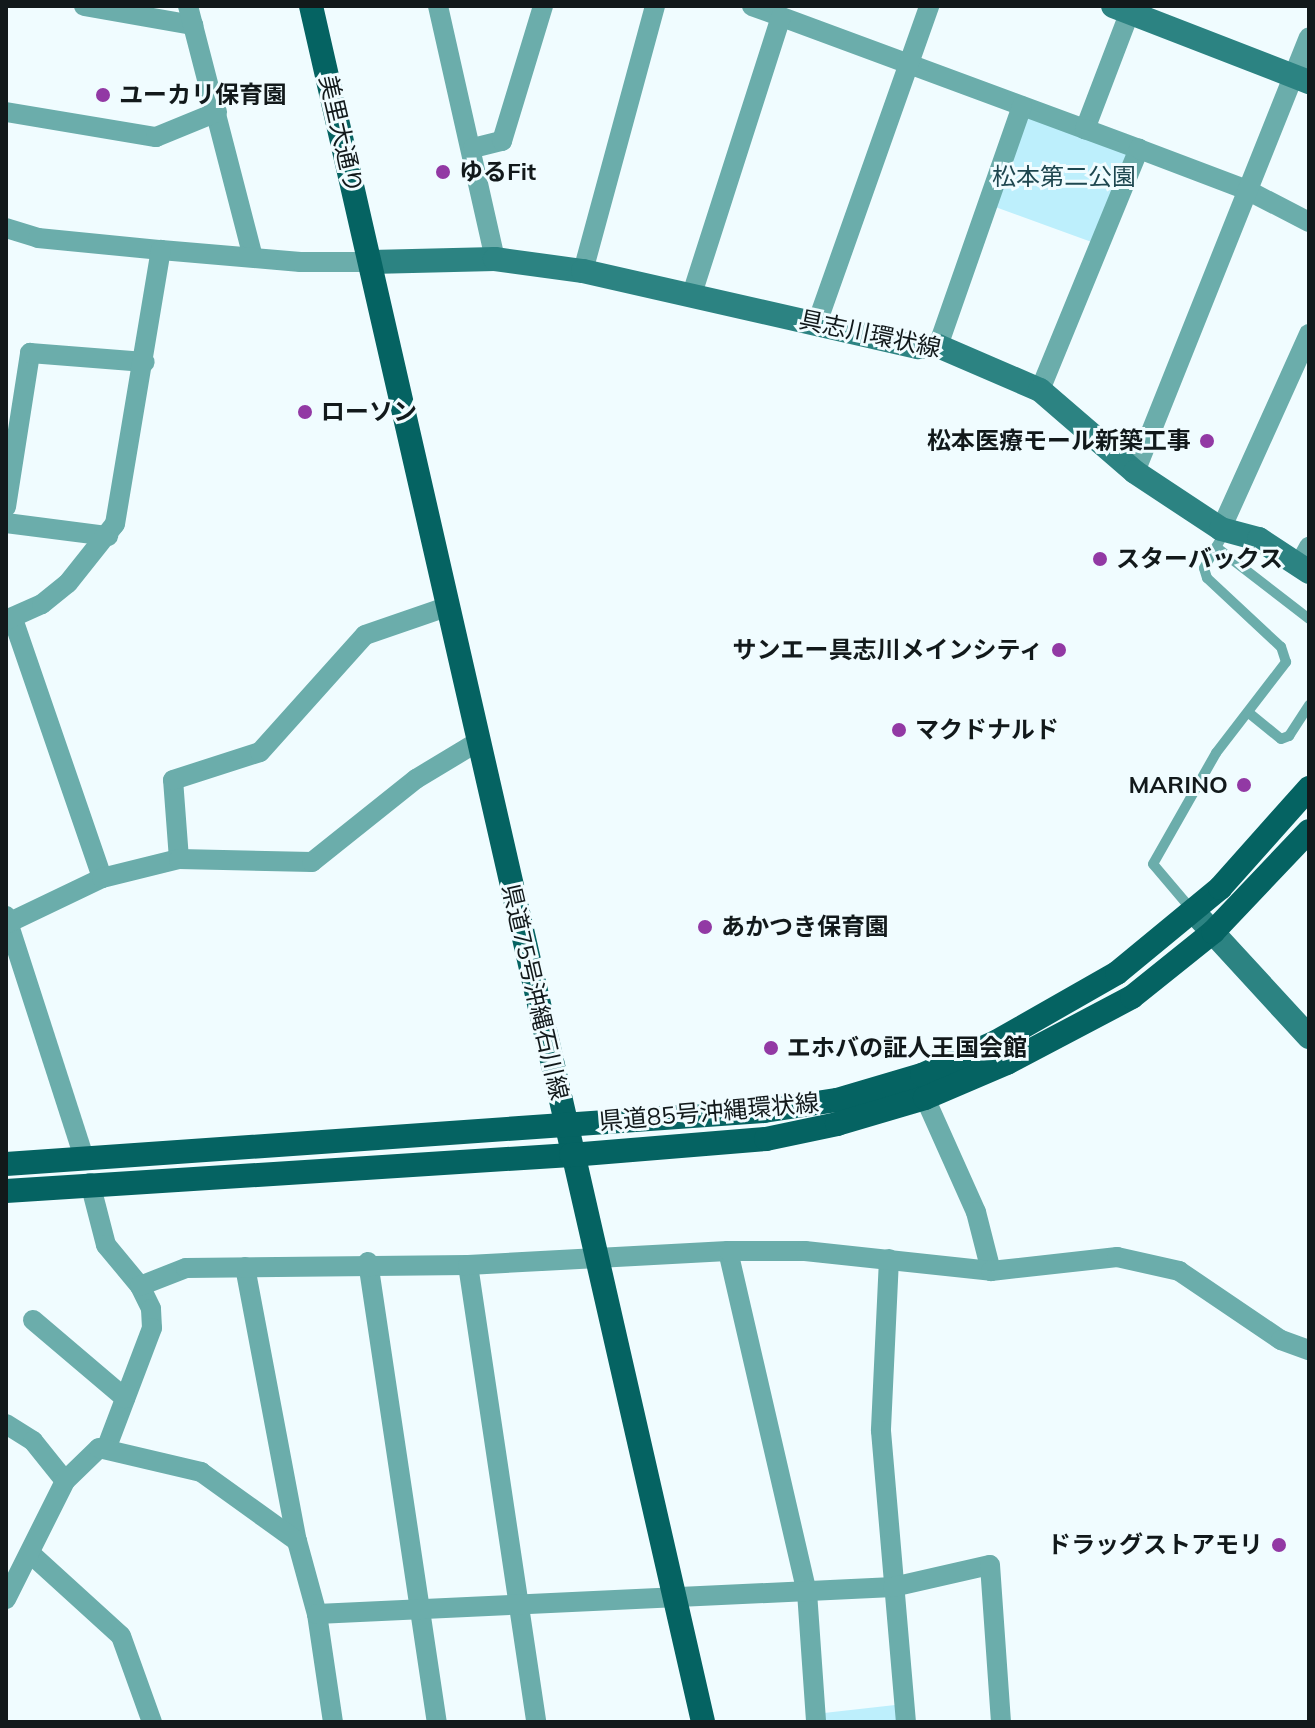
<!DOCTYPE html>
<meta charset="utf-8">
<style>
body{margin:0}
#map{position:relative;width:1315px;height:1728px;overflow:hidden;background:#f0fcff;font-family:Mulish,"Noto Sans JP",sans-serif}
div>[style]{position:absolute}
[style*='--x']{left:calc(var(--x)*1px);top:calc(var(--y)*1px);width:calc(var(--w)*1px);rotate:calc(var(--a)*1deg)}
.green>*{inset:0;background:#bdeffc;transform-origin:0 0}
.lane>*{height:10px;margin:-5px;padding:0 5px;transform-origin:5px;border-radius:5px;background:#6badab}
.street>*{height:20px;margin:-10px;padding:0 10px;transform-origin:10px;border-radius:10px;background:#6badab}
.secondary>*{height:24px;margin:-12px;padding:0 12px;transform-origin:12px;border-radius:12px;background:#2c8382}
.primary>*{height:24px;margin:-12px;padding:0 12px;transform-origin:12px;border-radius:12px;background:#056362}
.dots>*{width:22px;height:22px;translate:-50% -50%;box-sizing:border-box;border:4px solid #f0fcff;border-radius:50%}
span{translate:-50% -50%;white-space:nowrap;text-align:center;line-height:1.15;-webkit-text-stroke:6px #f0fcff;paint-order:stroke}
.poi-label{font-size:24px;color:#12191b;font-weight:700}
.left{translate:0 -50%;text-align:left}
.right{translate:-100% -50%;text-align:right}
.street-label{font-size:24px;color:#12191b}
.park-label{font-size:24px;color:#1e4750}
.frame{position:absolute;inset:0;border:8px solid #12191b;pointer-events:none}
</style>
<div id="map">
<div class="green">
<i style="left:1022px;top:106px;width:125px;height:104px;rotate:20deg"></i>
<i style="clip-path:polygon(904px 1704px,906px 1722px,816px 1722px,815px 1714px)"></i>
</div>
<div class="lane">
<i style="--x:1216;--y:547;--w:118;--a:37.7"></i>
<i style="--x:1249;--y:713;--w:41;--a:39.1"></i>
<i style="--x:1281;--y:739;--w:9;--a:-21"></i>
<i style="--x:1289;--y:736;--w:37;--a:-57"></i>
<i style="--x:1192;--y:910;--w:60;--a:-130.3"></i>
<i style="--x:1153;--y:864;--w:128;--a:-60.4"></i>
<i style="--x:1216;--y:753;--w:115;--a:-52.4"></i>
<i style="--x:1286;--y:662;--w:16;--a:-108"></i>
<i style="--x:1281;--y:647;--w:101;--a:-137"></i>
<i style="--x:1207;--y:578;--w:10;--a:-107"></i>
<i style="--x:1204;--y:568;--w:44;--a:-59.9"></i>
</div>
<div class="street">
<i style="--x:84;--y:6;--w:111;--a:9.9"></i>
<i style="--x:188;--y:6;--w:259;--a:75.5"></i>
<i style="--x:438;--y:6;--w:259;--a:77.3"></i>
<i style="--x:752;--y:6;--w:355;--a:20.3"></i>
<i style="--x:1132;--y:6;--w:132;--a:110.9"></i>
<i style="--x:1085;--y:129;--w:58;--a:20.3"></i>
<i style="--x:6;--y:112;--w:152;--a:9.5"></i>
<i style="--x:156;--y:137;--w:66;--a:-22.3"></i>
<i style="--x:473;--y:148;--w:30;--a:-14"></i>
<i style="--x:502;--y:141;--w:141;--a:-73.1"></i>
<i style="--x:6;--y:228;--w:34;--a:17"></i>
<i style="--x:38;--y:238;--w:124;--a:5.6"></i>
<i style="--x:161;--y:250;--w:140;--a:4.9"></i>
<i style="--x:300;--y:262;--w:71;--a:0"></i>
<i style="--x:583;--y:271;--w:275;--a:-74.8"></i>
<i style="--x:692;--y:294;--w:291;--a:-72.2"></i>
<i style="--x:817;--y:323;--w:336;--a:-70.5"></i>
<i style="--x:938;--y:346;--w:254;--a:-70.7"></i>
<i style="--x:1040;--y:390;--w:261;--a:-67.7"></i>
<i style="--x:1139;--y:149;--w:116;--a:20.8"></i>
<i style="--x:1247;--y:190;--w:70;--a:27.3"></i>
<i style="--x:1135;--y:472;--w:468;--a:-68.2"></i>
<i style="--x:6;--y:507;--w:156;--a:-81.1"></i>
<i style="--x:30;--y:353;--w:115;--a:4.5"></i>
<i style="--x:6;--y:523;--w:103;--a:7.3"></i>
<i style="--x:1221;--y:529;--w:214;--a:-65.7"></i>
<i style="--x:1299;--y:565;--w:21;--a:-61"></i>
<i style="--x:13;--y:619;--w:274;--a:71"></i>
<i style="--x:6;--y:620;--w:39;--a:-24"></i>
<i style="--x:42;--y:604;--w:33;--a:-39"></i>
<i style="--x:68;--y:583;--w:75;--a:-51.5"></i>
<i style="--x:115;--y:524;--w:278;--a:-80.5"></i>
<i style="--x:179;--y:859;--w:79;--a:-94.3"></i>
<i style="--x:173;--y:780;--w:91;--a:-17.8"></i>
<i style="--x:260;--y:752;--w:157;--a:-48.1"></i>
<i style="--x:365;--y:635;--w:89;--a:-19"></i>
<i style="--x:6;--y:916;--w:254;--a:72.1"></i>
<i style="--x:6;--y:924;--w:106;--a:-25.6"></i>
<i style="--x:102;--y:878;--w:79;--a:-13.9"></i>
<i style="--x:179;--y:859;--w:133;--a:1.3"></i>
<i style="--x:312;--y:862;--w:133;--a:-38.6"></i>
<i style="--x:416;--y:779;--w:74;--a:-31.1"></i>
<i style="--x:925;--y:1098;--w:125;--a:65.9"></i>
<i style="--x:976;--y:1212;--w:61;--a:75.7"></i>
<i style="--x:90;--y:1183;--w:64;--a:75.5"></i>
<i style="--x:106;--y:1245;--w:53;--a:50.3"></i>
<i style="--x:140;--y:1286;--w:25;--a:64"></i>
<i style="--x:151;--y:1309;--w:19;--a:87"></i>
<i style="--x:152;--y:1328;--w:129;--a:110.8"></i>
<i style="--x:728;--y:1251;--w:350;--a:77"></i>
<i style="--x:807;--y:1592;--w:130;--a:86"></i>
<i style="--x:889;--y:1259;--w:172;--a:92.7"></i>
<i style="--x:881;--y:1431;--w:292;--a:85.1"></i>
<i style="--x:368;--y:1262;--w:465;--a:81.5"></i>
<i style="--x:468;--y:1265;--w:462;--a:81.5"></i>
<i style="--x:245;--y:1267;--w:279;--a:79.3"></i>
<i style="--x:297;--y:1541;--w:76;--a:74.7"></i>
<i style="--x:317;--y:1614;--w:109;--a:81.6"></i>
<i style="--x:140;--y:1286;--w:49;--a:-21.4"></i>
<i style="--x:186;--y:1268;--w:282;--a:-0.6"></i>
<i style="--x:468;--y:1265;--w:260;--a:-3.1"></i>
<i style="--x:728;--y:1251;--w:77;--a:0"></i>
<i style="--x:805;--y:1251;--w:187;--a:6.1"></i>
<i style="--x:991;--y:1271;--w:127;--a:-6.3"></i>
<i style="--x:1117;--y:1257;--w:64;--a:12.7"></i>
<i style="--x:1179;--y:1271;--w:123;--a:34.1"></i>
<i style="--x:1281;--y:1340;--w:30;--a:20"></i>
<i style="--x:33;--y:1320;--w:121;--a:40.3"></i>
<i style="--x:6;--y:1424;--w:32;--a:32"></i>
<i style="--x:33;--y:1441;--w:51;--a:51.3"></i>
<i style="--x:32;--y:1555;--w:120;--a:42.3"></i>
<i style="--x:121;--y:1636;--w:91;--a:70.2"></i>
<i style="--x:6;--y:1599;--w:132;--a:-63.4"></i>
<i style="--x:65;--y:1481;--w:47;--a:-44.1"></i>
<i style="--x:99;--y:1448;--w:105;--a:13.2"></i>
<i style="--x:201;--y:1472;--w:118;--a:35.7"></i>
<i style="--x:317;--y:1614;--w:577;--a:-2.68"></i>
<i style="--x:893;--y:1587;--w:99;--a:-12.8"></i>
<i style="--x:990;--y:1565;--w:157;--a:86"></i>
</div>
<div class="secondary">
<i style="--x:1113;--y:6;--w:210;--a:21.2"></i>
<i style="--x:371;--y:262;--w:124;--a:-1.4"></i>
<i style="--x:495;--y:259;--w:89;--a:7.8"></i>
<i style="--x:583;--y:271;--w:344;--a:12.8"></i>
<i style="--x:918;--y:347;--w:20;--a:-3"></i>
<i style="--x:938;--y:346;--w:111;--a:23.3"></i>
<i style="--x:1040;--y:390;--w:125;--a:40.8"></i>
<i style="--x:1135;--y:472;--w:103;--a:33.5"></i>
<i style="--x:1221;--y:529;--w:39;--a:15"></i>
<i style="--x:1259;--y:539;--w:60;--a:33.4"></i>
<i style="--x:1194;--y:912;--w:170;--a:47.4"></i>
</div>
<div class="primary">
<i style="--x:311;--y:6;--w:1760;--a:77.13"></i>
<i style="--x:6;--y:1164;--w:760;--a:-4"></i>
<i style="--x:764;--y:1111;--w:74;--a:-8.6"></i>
<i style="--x:837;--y:1100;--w:89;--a:-16.4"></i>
<i style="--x:922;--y:1075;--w:81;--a:-24"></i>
<i style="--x:996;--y:1042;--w:139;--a:-29.7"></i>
<i style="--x:1117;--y:973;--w:134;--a:-39.5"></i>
<i style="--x:1220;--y:888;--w:134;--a:-48.3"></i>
<i style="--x:6;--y:1191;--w:566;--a:-3.65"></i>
<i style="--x:571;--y:1155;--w:196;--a:-4.7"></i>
<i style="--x:766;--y:1139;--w:73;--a:-11.9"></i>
<i style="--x:837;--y:1124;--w:92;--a:-16.5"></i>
<i style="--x:925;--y:1098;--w:89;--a:-23.1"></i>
<i style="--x:1007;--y:1063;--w:141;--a:-27.8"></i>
<i style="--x:1132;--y:997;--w:104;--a:-38.7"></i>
<i style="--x:1213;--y:932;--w:139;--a:-46.5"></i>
</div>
<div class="dots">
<i style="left:103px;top:95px;background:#9239a4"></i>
<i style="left:443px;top:172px;background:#9239a4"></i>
<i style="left:305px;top:412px;background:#9239a4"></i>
<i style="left:1207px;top:441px;background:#9239a4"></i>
<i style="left:1100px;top:559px;background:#9239a4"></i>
<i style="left:1059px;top:650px;background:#9239a4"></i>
<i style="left:899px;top:730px;background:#9239a4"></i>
<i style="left:1244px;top:785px;background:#9239a4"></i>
<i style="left:705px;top:927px;background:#9239a4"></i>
<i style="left:771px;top:1048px;background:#9239a4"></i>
<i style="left:1279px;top:1545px;background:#9239a4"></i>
</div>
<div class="poi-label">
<span class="left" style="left:119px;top:95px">ユーカリ保育園</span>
<span class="left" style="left:459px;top:172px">ゆるFit</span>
<span class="left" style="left:321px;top:412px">ローソン</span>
<span class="right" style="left:1191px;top:441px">松本医療モール新築工事</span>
<span class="left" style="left:1116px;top:559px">スターバックス</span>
<span class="right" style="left:1043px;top:650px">サンエー具志川メインシティ</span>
<span class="left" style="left:915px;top:730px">マクドナルド</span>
<span class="right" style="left:1228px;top:785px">MARINO</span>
<span class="left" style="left:721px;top:927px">あかつき保育園</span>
<span class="left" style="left:787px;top:1048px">エホバの証人王国会館</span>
<span class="right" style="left:1263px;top:1545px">ドラッグストアモリ</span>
</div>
<div class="street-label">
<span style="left:341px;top:134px;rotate:77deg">美里大通り</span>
<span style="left:870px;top:334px;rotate:12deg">具志川環状線</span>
<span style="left:535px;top:992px;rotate:77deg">県道75号沖縄石川線</span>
<span style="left:709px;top:1112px;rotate:-5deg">県道85号沖縄環状線</span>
</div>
<div class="park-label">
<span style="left:1064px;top:177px">松本第二公園</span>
</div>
<div class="frame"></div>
</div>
